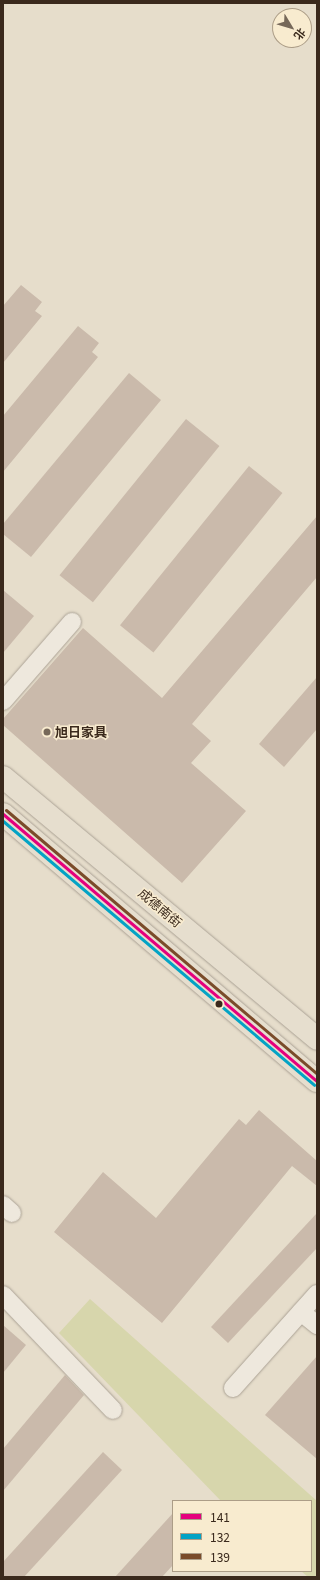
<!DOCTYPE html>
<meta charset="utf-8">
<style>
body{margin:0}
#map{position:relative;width:320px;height:1580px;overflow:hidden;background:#e6ddcb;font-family:Georgia,"Noto Sans SC",serif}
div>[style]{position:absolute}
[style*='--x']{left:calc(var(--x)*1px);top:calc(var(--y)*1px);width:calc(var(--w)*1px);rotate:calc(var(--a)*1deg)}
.green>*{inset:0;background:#d7d6ac}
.building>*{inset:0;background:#cabaab;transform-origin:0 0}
.roads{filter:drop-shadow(0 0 1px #aba295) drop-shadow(0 0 1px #aba295)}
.minor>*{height:18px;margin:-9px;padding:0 9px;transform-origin:9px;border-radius:9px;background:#eee8dd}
.major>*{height:22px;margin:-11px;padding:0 11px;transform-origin:11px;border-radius:11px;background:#e6dece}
.bus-1>*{height:3px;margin:-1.5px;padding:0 1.5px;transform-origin:1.5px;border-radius:1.5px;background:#e5007d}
.bus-2>*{height:3px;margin:-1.5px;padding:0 1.5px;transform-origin:1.5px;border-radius:1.5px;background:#03a3c5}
.bus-3>*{height:3px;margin:-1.5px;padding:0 1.5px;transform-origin:1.5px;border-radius:1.5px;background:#7a4b2a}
.dots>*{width:11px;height:11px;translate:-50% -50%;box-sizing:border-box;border:2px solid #f8ebcf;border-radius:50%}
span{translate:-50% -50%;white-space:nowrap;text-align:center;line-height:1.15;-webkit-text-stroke:3px #f8ebcf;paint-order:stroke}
.poi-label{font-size:13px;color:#3a291c;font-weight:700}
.left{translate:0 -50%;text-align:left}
.street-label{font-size:13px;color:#3a291c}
.frame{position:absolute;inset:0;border:4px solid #3a291c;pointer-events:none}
.legend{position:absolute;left:172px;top:1500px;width:140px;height:72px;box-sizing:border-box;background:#f8ebcf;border:1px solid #ac9d87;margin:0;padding:5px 7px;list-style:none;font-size:12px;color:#3a291c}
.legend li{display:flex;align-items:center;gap:8px;height:20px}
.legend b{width:20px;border:1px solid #ac9d87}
.north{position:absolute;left:272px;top:8px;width:40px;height:40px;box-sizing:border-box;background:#f8ebcf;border:1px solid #ac9d87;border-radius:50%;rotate:128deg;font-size:11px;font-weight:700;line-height:16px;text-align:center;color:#3a291c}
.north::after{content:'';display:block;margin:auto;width:14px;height:18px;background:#766859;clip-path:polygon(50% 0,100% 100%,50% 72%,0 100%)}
</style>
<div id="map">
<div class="green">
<i style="clip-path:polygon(90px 1299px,317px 1501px,317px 1577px,308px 1577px,301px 1571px,311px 1571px,311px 1501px,221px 1501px,59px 1333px)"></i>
</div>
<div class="building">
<i style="clip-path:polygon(21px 285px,42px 302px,35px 311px,42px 316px,3px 363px,3px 306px)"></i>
<i style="clip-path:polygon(78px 326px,99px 343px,92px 352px,98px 357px,3px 472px,3px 416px)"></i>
<i style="clip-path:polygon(129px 373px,161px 400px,31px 557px,3px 534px,3px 524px)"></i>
<i style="left:186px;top:419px;width:43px;height:201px;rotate:39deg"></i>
<i style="left:249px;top:466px;width:43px;height:205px;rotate:39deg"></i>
<i style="clip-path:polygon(317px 516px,317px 577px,192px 724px,211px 741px,191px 763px,246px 811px,182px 883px,3px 725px,3px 719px,83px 628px,162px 698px)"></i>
<i style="clip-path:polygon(3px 590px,34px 616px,3px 653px)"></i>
<i style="clip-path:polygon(317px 677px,317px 729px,284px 767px,259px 744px)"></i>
<i style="clip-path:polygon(259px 1110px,317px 1161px,317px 1186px,292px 1166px,162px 1323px,54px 1232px,103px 1172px,156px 1218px,239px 1119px,246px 1125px)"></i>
<i style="clip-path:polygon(317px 1213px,317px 1248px,228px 1343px,211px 1327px)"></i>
<i style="clip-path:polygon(3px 1325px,26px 1345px,3px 1373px)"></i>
<i style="clip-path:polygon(317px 1356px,317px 1459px,265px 1415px)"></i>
<i style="clip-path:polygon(65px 1375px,84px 1395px,3px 1491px,3px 1449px)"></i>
<i style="clip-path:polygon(103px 1452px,122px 1470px,24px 1577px,3px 1577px,3px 1562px)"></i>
<i style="clip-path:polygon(173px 1513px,173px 1565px,162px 1577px,115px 1577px)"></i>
</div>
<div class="roads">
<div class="minor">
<i style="--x:3;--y:701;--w:105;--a:-48.9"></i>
<i style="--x:3;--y:1205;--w:12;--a:42"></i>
<i style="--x:3;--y:1295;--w:159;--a:46.3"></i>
<i style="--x:301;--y:1312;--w:21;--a:39"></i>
<i style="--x:233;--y:1388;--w:126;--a:-48.2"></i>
</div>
<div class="major">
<i style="--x:3;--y:777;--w:409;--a:39.8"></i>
<i style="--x:3;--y:814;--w:412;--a:40.4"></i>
</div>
</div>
<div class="bus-1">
<i style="--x:3;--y:814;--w:412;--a:40.4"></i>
</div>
<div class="bus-2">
<i style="--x:3;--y:821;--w:408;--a:40.3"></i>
</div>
<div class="bus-3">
<i style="--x:6;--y:810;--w:408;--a:40.3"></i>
</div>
<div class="dots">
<i style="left:47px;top:732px;background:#766859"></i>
<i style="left:219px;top:1004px;background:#3a291c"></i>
</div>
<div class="poi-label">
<span class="left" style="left:55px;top:732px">旭日家具</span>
</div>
<div class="street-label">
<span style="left:160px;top:908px;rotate:40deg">成德南街</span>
</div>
<div class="frame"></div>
<ul class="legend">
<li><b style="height:5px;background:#e5007d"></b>141</li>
<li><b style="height:5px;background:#03a3c5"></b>132</li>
<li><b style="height:5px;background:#7a4b2a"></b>139</li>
</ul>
<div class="north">北</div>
</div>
